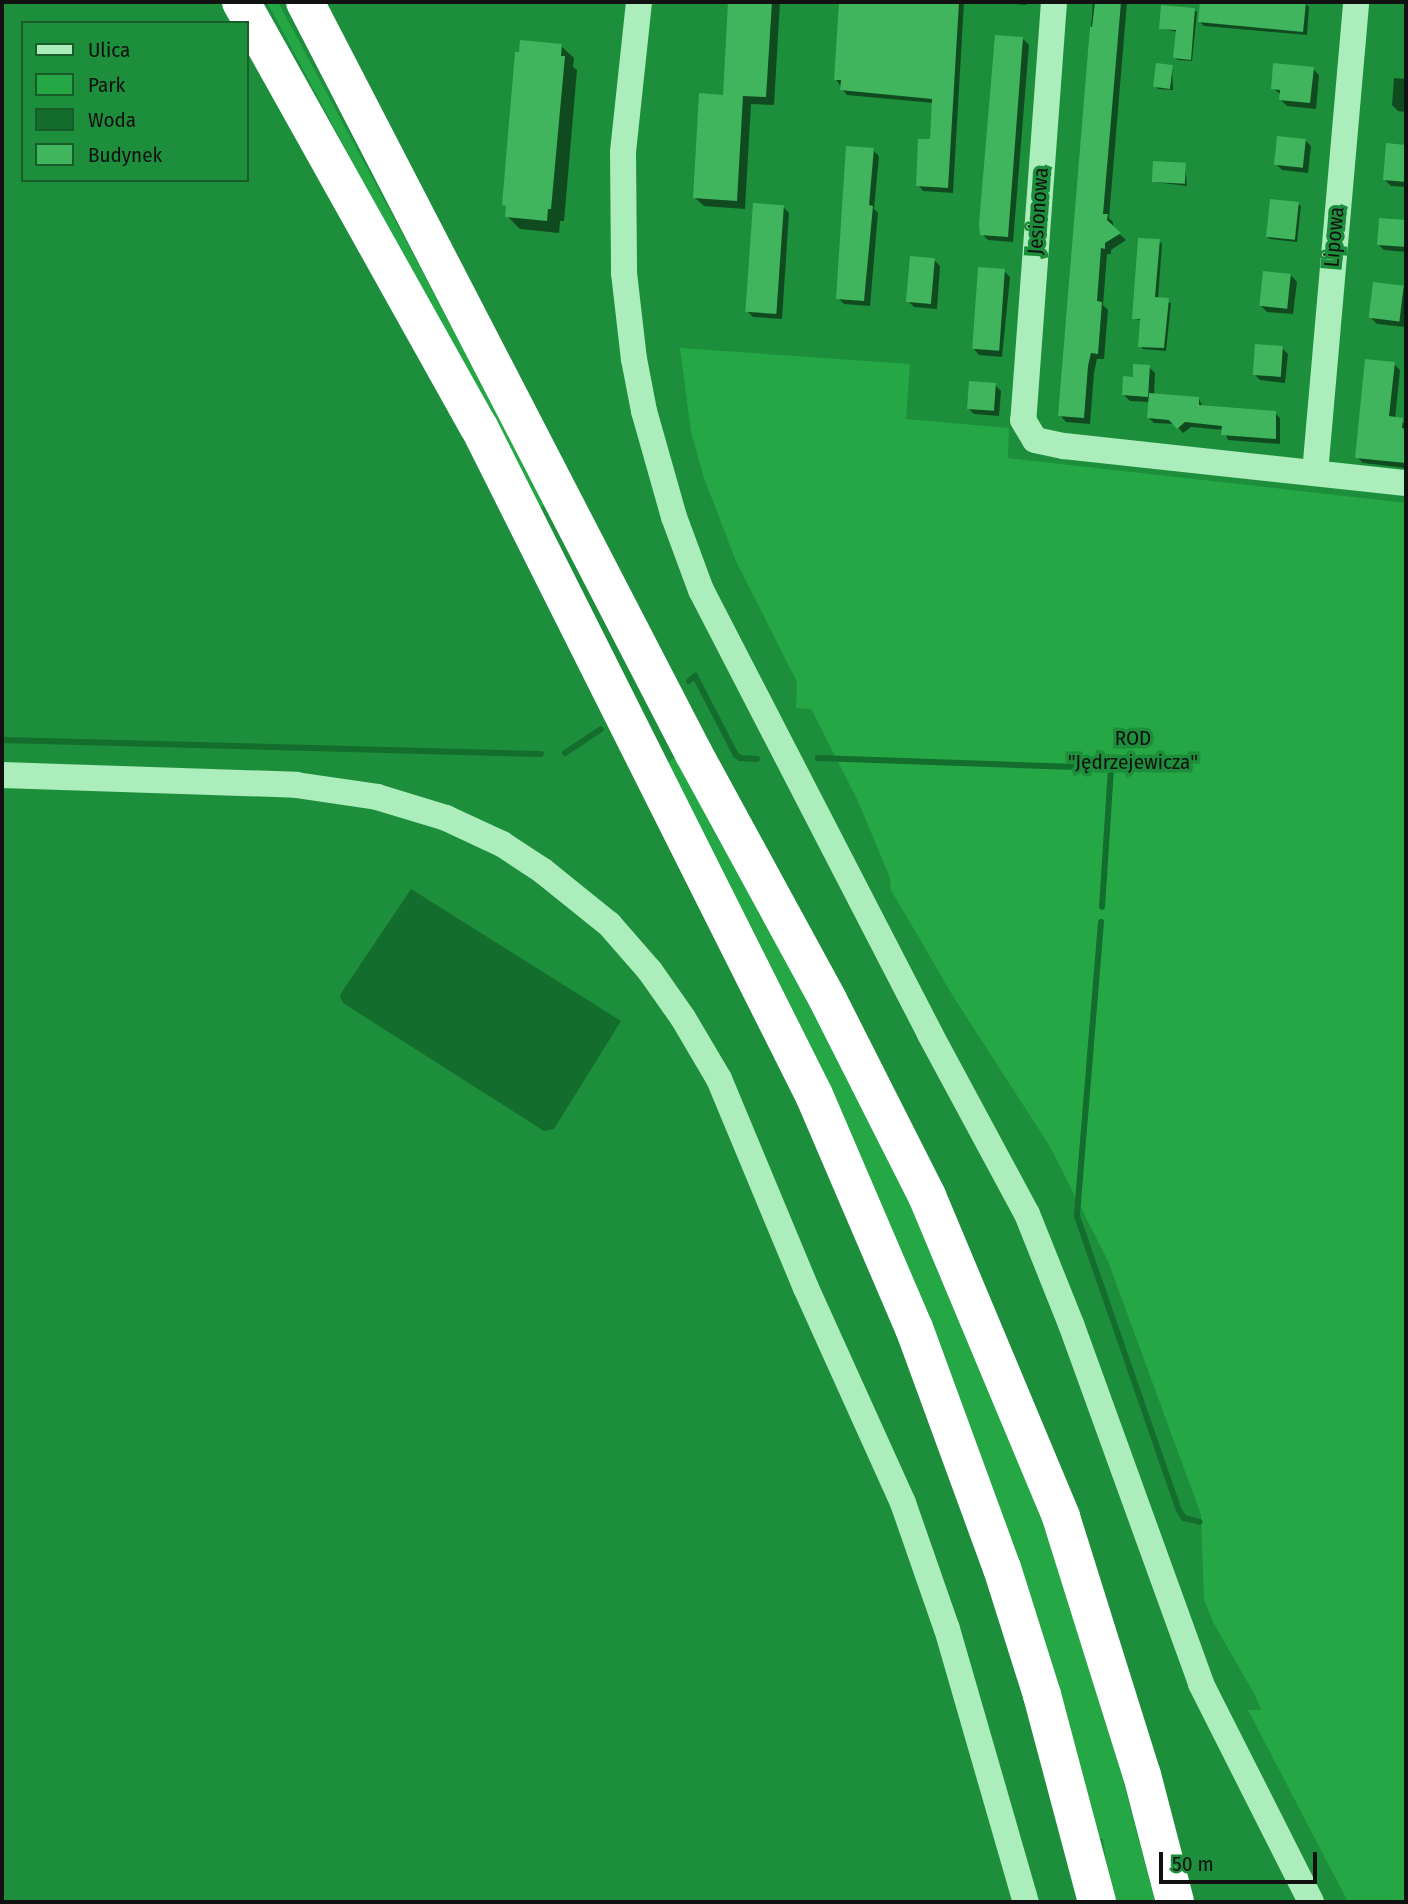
<!DOCTYPE html>
<meta charset="utf-8">
<style>
body{margin:0}
#map{position:relative;width:1408px;height:1904px;overflow:hidden;background:#1d8e3b;font-family:"Fira Sans Condensed",sans-serif}
div>[style]{position:absolute}
[style*='--x']{left:calc(var(--x)*1px);top:calc(var(--y)*1px);width:calc(var(--w)*1px);rotate:calc(var(--a)*1deg)}
.green>*{inset:0;background:#26a746}
.water>*{inset:0;background:#136d2c}
.shadow>*{inset:0;background:#0007}
.stream>*{height:6px;margin:-3px;padding:0 3px;transform-origin:3px;border-radius:3px;background:#136d2c}
.building>*{inset:0;background:#41b45e;transform-origin:0 0}
.minor>*{height:26px;margin:-13px;padding:0 13px;transform-origin:13px;border-radius:13px;background:#abedbb}
.highway>*{height:38px;margin:-19px;padding:0 19px;transform-origin:19px;border-radius:19px;background:#fff}
span{translate:-50% -50%;white-space:nowrap;text-align:center;line-height:1.15;-webkit-text-stroke:7px #1d8e3b;paint-order:stroke}
.street-label{font-size:21px;color:#111}
.park-label{font-size:21px;color:#111}
.frame{position:absolute;inset:0;border:4px solid #111;pointer-events:none}
.legend{position:absolute;left:21px;top:21px;width:228px;height:161px;box-sizing:border-box;background:#1d8e3b;border:2px solid #185c2a;margin:0;padding:9px 12px;list-style:none;font-size:21px;color:#111}
.legend li{display:flex;align-items:center;gap:14px;height:35px}
.legend b{width:35px;border:2px solid #185c2a}
.scale{position:absolute;left:1159px;top:1852px;width:158px;height:32px;box-sizing:border-box;border:4px solid #111;border-top:0;padding-left:9px;font-size:21px;line-height:24px;white-space:nowrap;color:#111;-webkit-text-stroke:5px #1d8e3b;paint-order:stroke}
</style>
<div id="map">
<div class="green">
<i style="clip-path:polygon(267px 2px,278px 2px,420px 267px,545px 505px,538px 509px)"></i>
<i style="clip-path:polygon(680px 348px,910px 364px,906px 419px,1009px 428px,1008px 458px,1406px 503px,1406px 1902px,1348px 1902px,1248px 1710px,1261px 1710px,1255px 1695px,1214px 1624px,1204px 1600px,1201px 1515px,1108px 1261px,1049px 1145px,953px 996px,891px 890px,890px 878px,858px 801px,811px 709px,796px 708px,797px 682px,736px 561px,704px 478px,691px 432px)"></i>
<i style="clip-path:polygon(679px 755px,811px 999px,960px 1308px,1050px 1543px,1109px 1727px,1155px 1902px,1112px 1902px,1103px 1839px,1095px 1836px,668px 762px)"></i>
</div>
<div class="water">
<i style="clip-path:polygon(411px 889px,621px 1021px,554px 1129px,544px 1131px,343px 1003px,340px 997px,342px 992px)"></i>
</div>
<div class="shadow">
<i style="clip-path:polygon(730px 2px,780px 2px,774px 105px,751px 104px,745px 209px,704px 206px,695px 198px,724px 96px)"></i>
<i style="clip-path:polygon(842px 2px,964px 2px,953px 193px,923px 191px,918px 185px,931px 141px,934px 103px,847px 95px,842px 89px,836px 79px)"></i>
<i style="clip-path:polygon(995px 2px,1026px 2px,1026px 5px)"></i>
<i style="clip-path:polygon(1093px 2px,1127px 2px,1109px 218px,1113px 222px,1113px 228px,1126px 240px,1111px 250px,1111px 254px,1107px 254px,1103px 305px,1108px 310px,1104px 359px,1097px 359px,1094px 373px,1090px 424px,1066px 422px,1060px 415px)"></i>
<i style="clip-path:polygon(1202px 2px,1305px 3px,1309px 7px,1307px 35px,1204px 26px,1200px 22px)"></i>
<i style="clip-path:polygon(1194px 10px,1197px 12px,1192px 61px,1178px 60px,1175px 58px,1177px 32px,1160px 28px)"></i>
<i style="clip-path:polygon(1023px 39px,1029px 45px,1013px 242px,988px 240px,982px 234px)"></i>
<i style="clip-path:polygon(561px 46px,574px 58px,573px 67px,577px 70px,564px 221px,560px 221px,559px 233px,520px 229px,507px 216px,521px 54px)"></i>
<i style="clip-path:polygon(1172px 66px,1173px 90px,1158px 89px,1156px 86px)"></i>
<i style="clip-path:polygon(1313px 69px,1319px 75px,1316px 109px,1287px 106px,1281px 100px,1281px 95px,1273px 88px)"></i>
<i style="clip-path:polygon(1394px 78px,1406px 79px,1406px 112px,1398px 111px,1392px 105px)"></i>
<i style="clip-path:polygon(1305px 140px,1311px 146px,1308px 173px,1282px 170px,1276px 164px)"></i>
<i style="clip-path:polygon(1388px 145px,1406px 147px,1406px 187px,1391px 186px,1385px 180px)"></i>
<i style="clip-path:polygon(873px 150px,879px 156px,874px 209px,878px 213px,870px 306px,844px 304px,838px 298px)"></i>
<i style="clip-path:polygon(1185px 165px,1187px 186px,1154px 182px)"></i>
<i style="clip-path:polygon(1298px 204px,1301px 206px,1297px 242px,1270px 239px,1267px 237px)"></i>
<i style="clip-path:polygon(783px 207px,789px 213px,782px 319px,753px 317px,747px 311px)"></i>
<i style="clip-path:polygon(1380px 220px,1406px 222px,1406px 252px,1384px 250px,1378px 244px)"></i>
<i style="clip-path:polygon(1159px 241px,1162px 244px,1158px 299px,1171px 303px,1166px 351px,1143px 349px,1140px 346px,1142px 321px,1133px 318px)"></i>
<i style="clip-path:polygon(934px 260px,940px 266px,937px 309px,914px 307px,908px 301px)"></i>
<i style="clip-path:polygon(1004px 271px,1010px 277px,1002px 357px,979px 355px,973px 348px)"></i>
<i style="clip-path:polygon(1291px 275px,1297px 282px,1293px 314px,1267px 312px,1261px 306px)"></i>
<i style="clip-path:polygon(1403px 287px,1406px 291px,1405px 327px,1377px 324px,1371px 318px)"></i>
<i style="clip-path:polygon(1282px 348px,1288px 354px,1285px 383px,1260px 380px,1254px 374px)"></i>
<i style="clip-path:polygon(1394px 364px,1400px 370px,1395px 419px,1406px 424px,1406px 468px,1363px 463px,1357px 457px)"></i>
<i style="clip-path:polygon(1149px 367px,1155px 373px,1154px 395px,1199px 399px,1203px 407px,1275px 413px,1280px 418px,1280px 444px,1228px 440px,1224px 430px,1191px 427px,1183px 433px,1175px 424px,1154px 423px,1149px 418px,1150px 402px,1130px 401px,1124px 395px,1134px 379px)"></i>
<i style="clip-path:polygon(995px 385px,1001px 391px,999px 416px,974px 414px,968px 408px)"></i>
</div>
<div class="stream">
<i style="--x:689;--y:681;--w:8;--a:-40"></i>
<i style="--x:695;--y:676;--w:89;--a:62.6"></i>
<i style="--x:736;--y:755;--w:5;--a:37"></i>
<i style="--x:740;--y:758;--w:17;--a:3"></i>
<i style="--x:2;--y:740;--w:539;--a:1.49"></i>
<i style="--x:565;--y:753;--w:43;--a:-33.7"></i>
<i style="--x:818;--y:758;--w:293;--a:2"></i>
<i style="--x:1111;--y:768;--w:139;--a:93.7"></i>
<i style="--x:1101;--y:922;--w:295;--a:94.7"></i>
<i style="--x:1077;--y:1216;--w:311;--a:70.9"></i>
<i style="--x:1179;--y:1510;--w:9;--a:58"></i>
<i style="--x:1184;--y:1518;--w:16;--a:14"></i>
</div>
<div class="building">
<i style="clip-path:polygon(728px 2px,772px 2px,766px 97px,743px 96px,737px 201px,693px 198px,699px 93px,723px 95px)"></i>
<i style="clip-path:polygon(839px 2px,959px 2px,948px 188px,916px 186px,918px 139px,930px 139px,932px 99px,840px 90px,841px 80px,834px 80px)"></i>
<i style="clip-path:polygon(1095px 2px,1121px 2px,1103px 214px,1108px 214px,1107px 220px,1121px 233px,1105px 243px,1105px 249px,1101px 248px,1097px 301px,1102px 302px,1098px 354px,1091px 353px,1088px 366px,1084px 418px,1058px 416px,1090px 27px,1092px 27px)"></i>
<i style="clip-path:polygon(1200px 2px,1306px 2px,1303px 32px,1198px 22px)"></i>
<i style="clip-path:polygon(1161px 5px,1195px 8px,1191px 60px,1173px 58px,1176px 30px,1159px 29px)"></i>
<i style="clip-path:polygon(995px 35px,1023px 37px,1008px 237px,980px 235px,979px 224px)"></i>
<i style="clip-path:polygon(520px 40px,562px 44px,561px 56px,565px 56px,551px 209px,548px 209px,547px 221px,505px 217px,506px 206px,502px 205px,515px 52px,519px 52px)"></i>
<i style="left:1156px;top:63px;width:17px;height:24px;rotate:7deg"></i>
<i style="clip-path:polygon(1273px 63px,1314px 67px,1310px 103px,1279px 100px,1280px 90px,1271px 89px)"></i>
<i style="left:1277px;top:136px;width:29px;height:29px;rotate:6deg"></i>
<i style="clip-path:polygon(1386px 143px,1406px 145px,1406px 182px,1383px 180px)"></i>
<i style="clip-path:polygon(846px 146px,874px 148px,869px 205px,873px 206px,864px 301px,836px 299px)"></i>
<i style="left:1153px;top:161px;width:33px;height:21px;rotate:3deg"></i>
<i style="left:1270px;top:199px;width:29px;height:38px;rotate:6deg"></i>
<i style="left:753px;top:203px;width:31px;height:109px;rotate:4deg"></i>
<i style="left:1379px;top:218px;width:27px;height:27px;rotate:4deg"></i>
<i style="clip-path:polygon(1138px 238px,1160px 239px,1155px 297px,1169px 298px,1164px 348px,1138px 347px,1140px 319px,1132px 319px)"></i>
<i style="left:910px;top:256px;width:25px;height:46px;rotate:5deg"></i>
<i style="left:978px;top:267px;width:27px;height:82px;rotate:4deg"></i>
<i style="left:1263px;top:271px;width:28px;height:35px;rotate:6deg"></i>
<i style="left:1373px;top:282px;width:31px;height:36px;rotate:7deg"></i>
<i style="left:1255px;top:344px;width:28px;height:31px;rotate:4deg"></i>
<i style="clip-path:polygon(1365px 359px,1395px 362px,1389px 416px,1403px 418px,1402px 428px,1406px 429px,1406px 463px,1355px 458px)"></i>
<i style="clip-path:polygon(1133px 364px,1150px 365px,1148px 397px,1122px 395px,1123px 376px,1133px 377px)"></i>
<i style="left:969px;top:381px;width:27px;height:28px;rotate:4deg"></i>
<i style="clip-path:polygon(1149px 393px,1199px 397px,1199px 405px,1276px 411px,1276px 439px,1221px 435px,1222px 426px,1185px 422px,1177px 429px,1169px 420px,1147px 418px)"></i>
</div>
<div class="minor">
<i style="--x:639;--y:2;--w:151;--a:96.1"></i>
<i style="--x:623;--y:152;--w:121;--a:89.5"></i>
<i style="--x:624;--y:273;--w:87;--a:83.4"></i>
<i style="--x:634;--y:359;--w:53;--a:79.1"></i>
<i style="--x:644;--y:411;--w:110;--a:74.2"></i>
<i style="--x:674;--y:517;--w:78;--a:69.7"></i>
<i style="--x:701;--y:590;--w:500;--a:62.7"></i>
<i style="--x:930;--y:1034;--w:204;--a:61.7"></i>
<i style="--x:1027;--y:1214;--w:118;--a:68.2"></i>
<i style="--x:1071;--y:1324;--w:383;--a:70.1"></i>
<i style="--x:1201;--y:1684;--w:244;--a:63.2"></i>
<i style="--x:1054;--y:2;--w:419;--a:94.2"></i>
<i style="--x:1023;--y:420;--w:23;--a:59"></i>
<i style="--x:1035;--y:440;--w:30;--a:12"></i>
<i style="--x:1064;--y:446;--w:344;--a:6.2"></i>
<i style="--x:1315;--y:473;--w:473;--a:-85"></i>
<i style="--x:2;--y:775;--w:294;--a:1.9"></i>
<i style="--x:296;--y:785;--w:82;--a:8.4"></i>
<i style="--x:377;--y:797;--w:72;--a:16.9"></i>
<i style="--x:446;--y:818;--w:62;--a:24.9"></i>
<i style="--x:502;--y:844;--w:49;--a:33.4"></i>
<i style="--x:543;--y:871;--w:85;--a:38.8"></i>
<i style="--x:609;--y:924;--w:62;--a:48.9"></i>
<i style="--x:650;--y:971;--w:57;--a:54.9"></i>
<i style="--x:683;--y:1018;--w:71;--a:59.5"></i>
<i style="--x:719;--y:1079;--w:226;--a:67.4"></i>
<i style="--x:806;--y:1288;--w:236;--a:65.7"></i>
<i style="--x:903;--y:1503;--w:133;--a:70.8"></i>
<i style="--x:947;--y:1629;--w:284;--a:73.9"></i>
</div>
<div class="highway">
<i style="--x:241;--y:2;--w:487;--a:60.8"></i>
<i style="--x:479;--y:427;--w:747;--a:63.37"></i>
<i style="--x:814;--y:1095;--w:254;--a:66.8"></i>
<i style="--x:914;--y:1328;--w:256;--a:69.9"></i>
<i style="--x:1002;--y:1568;--w:133;--a:72.5"></i>
<i style="--x:1042;--y:1695;--w:214;--a:75.1"></i>
<i style="--x:305;--y:2;--w:847;--a:62.65"></i>
<i style="--x:694;--y:754;--w:280;--a:61.4"></i>
<i style="--x:828;--y:1000;--w:220;--a:63.2"></i>
<i style="--x:927;--y:1196;--w:348;--a:67.3"></i>
<i style="--x:1061;--y:1517;--w:270;--a:72.6"></i>
<i style="--x:1142;--y:1775;--w:131;--a:75.4"></i>
</div>
<div class="street-label">
<span style="left:1038px;top:211px;rotate:-86deg">Jesionowa</span>
<span style="left:1334px;top:237px;rotate:-85deg">Lipowa</span>
</div>
<div class="park-label">
<span style="left:1133px;top:750px">ROD<br>"Jędrzejewicza"</span>
</div>
<div class="frame"></div>
<ul class="legend">
<li><b style="height:9px;background:#abedbb"></b>Ulica</li>
<li><b style="height:19px;background:#26a746"></b>Park</li>
<li><b style="height:19px;background:#136d2c"></b>Woda</li>
<li><b style="height:19px;background:#41b45e"></b>Budynek</li>
</ul>
<div class="scale">50 m</div>
</div>
